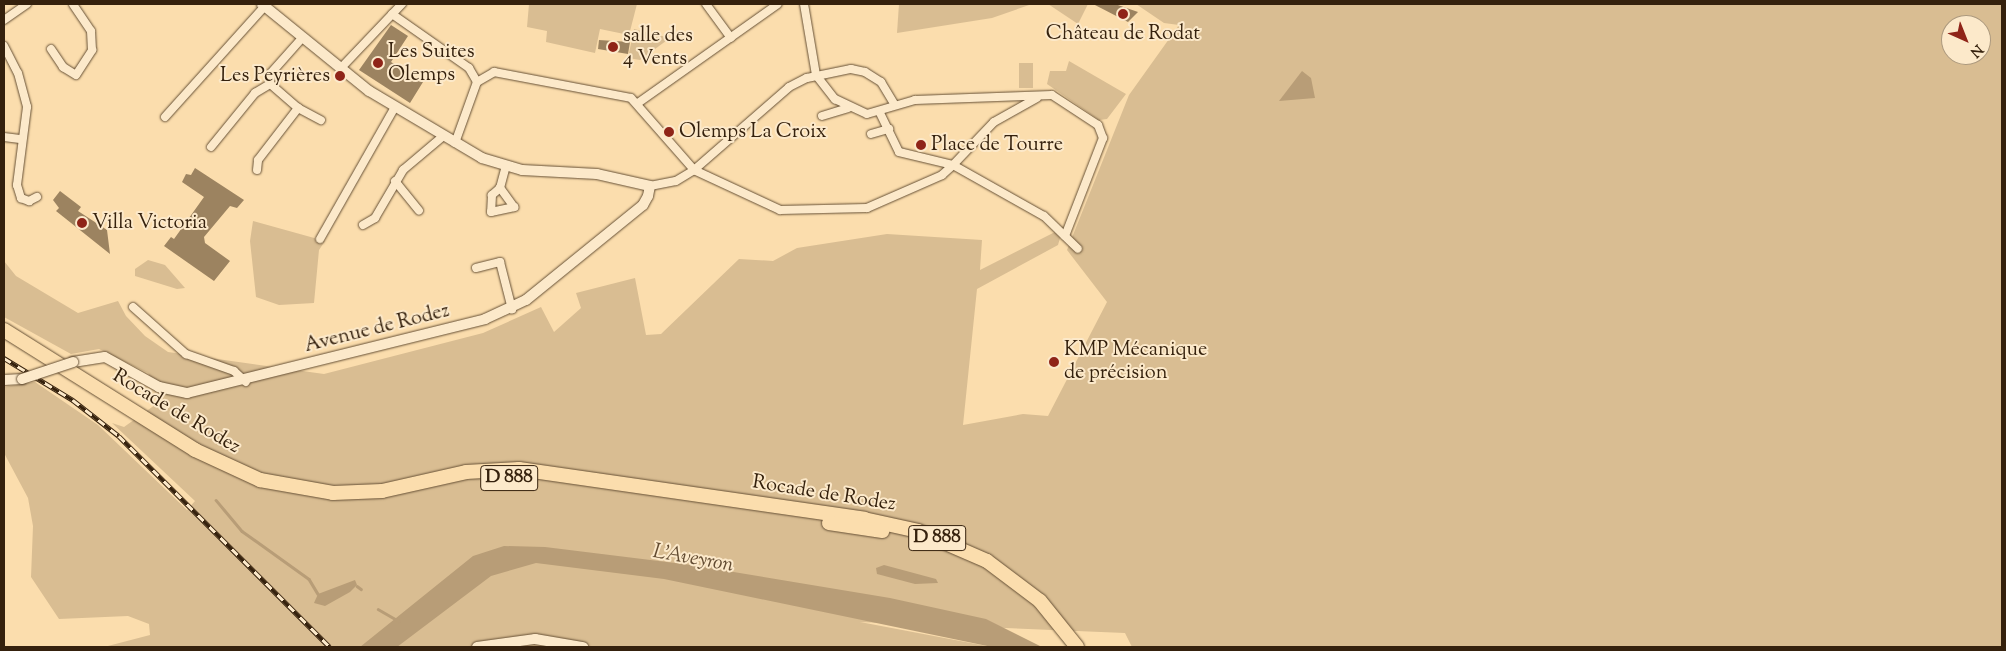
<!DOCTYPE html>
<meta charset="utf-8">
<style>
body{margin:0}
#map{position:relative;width:2006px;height:651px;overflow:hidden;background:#fbddad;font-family:"Sorts Mill Goudy",serif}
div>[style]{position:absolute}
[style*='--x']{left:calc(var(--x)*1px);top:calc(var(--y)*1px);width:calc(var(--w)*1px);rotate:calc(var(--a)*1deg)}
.green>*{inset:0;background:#d9bd92;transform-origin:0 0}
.water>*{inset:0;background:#b89d77}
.stream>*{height:2.5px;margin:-1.25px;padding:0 1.25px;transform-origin:1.25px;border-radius:1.25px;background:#b89d77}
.building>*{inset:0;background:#9c8360}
.roads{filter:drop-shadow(0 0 1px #665035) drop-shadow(0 0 1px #665035)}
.minor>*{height:8px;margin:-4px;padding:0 4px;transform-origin:4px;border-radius:4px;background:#fce9ca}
.tertiary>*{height:10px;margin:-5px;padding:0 5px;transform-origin:5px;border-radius:5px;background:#fce9ca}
.trunk>*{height:14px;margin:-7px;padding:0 7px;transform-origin:7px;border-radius:7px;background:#fbddad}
.rail>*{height:4.5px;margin-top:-2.25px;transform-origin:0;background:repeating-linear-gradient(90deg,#fce9ca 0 8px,#35210d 0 16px);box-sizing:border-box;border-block:1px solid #35210d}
.bridges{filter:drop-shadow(0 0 1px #665035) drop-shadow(0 0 1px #665035)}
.tertiary-bridge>*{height:10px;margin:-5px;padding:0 5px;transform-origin:5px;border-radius:5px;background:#fce9ca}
.dots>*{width:14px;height:14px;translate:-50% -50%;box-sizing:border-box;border:2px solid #fce9ca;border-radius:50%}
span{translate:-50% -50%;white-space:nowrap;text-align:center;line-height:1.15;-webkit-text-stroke:4px #fce9ca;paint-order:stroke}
.shield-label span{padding:1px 4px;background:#fce9ca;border:1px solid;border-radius:4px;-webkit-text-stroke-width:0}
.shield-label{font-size:19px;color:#35210d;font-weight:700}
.poi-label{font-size:20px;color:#35210d}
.left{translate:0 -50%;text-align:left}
.right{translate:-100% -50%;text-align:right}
.street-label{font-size:20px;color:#35210d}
.water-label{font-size:21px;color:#634c32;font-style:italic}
.frame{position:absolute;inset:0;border:5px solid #35210d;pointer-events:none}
.north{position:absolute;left:1941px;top:15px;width:50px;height:50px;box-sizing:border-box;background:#fce9ca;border:1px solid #ac997e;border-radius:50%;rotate:136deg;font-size:14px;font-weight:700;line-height:20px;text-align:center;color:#35210d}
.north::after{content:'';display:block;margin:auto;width:18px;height:22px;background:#8f2418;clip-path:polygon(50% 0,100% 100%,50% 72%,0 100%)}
</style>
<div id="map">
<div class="green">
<i style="clip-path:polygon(529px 4px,637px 4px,629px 35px,600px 29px,595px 53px,546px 42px,547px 31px,527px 27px)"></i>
<i style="clip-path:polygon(899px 4px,1032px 4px,992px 18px,897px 33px)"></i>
<i style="clip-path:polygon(1048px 4px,1088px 4px,1078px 24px)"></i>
<i style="clip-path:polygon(evenodd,1136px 4px,2002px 4px,2002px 647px,1132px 647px,1125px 633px,860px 622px,992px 647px,104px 647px,150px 635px,149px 624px,128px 616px,59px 619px,31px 577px,33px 526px,28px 498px,4px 453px,4px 387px,35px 382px,98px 425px,187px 510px,195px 501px,112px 423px,124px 427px,162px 400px,148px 373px,99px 349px,71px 354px,4px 317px,4px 261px,16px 276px,78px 313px,118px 301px,126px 316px,145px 336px,168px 352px,324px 374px,483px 333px,541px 307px,554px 332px,581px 308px,576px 293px,635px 278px,646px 335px,661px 334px,739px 259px,773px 261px,797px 248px,887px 234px,982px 240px,980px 270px,1055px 232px,1060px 238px,1058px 245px,977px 289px,963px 425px,1023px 414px,1048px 416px,1107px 302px,1067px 250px,1129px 95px,1179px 25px,1164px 23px,1136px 4px,1951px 25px,1981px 25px,1981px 55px,1951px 55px,1951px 25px)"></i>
<i style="clip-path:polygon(634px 29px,670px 38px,640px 60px,628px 58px)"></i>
<i style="clip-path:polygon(1069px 61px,1126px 94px,1107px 119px,1099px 120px,1047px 84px,1050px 71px,1066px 71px)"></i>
<i style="left:1019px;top:63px;width:14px;height:25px"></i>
<i style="clip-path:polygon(253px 221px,325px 241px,319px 250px,314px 303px,279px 305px,256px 297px,250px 241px)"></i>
<i style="clip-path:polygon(148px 260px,165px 265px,185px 288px,177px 289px,135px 276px,135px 269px)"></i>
</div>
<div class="water">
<i style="clip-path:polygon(1302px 71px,1311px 78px,1315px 98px,1279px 101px)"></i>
<i style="clip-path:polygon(504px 546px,545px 547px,691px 565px,890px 598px,986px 619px,1042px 647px,992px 647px,664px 579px,536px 563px,491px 576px,397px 647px,360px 647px,473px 556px)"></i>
<i style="clip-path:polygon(884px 565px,936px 579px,938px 583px,915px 584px,877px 574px,876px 568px)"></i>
<i style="clip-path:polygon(355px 580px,357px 585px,350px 592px,325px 606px,314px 603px,318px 594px)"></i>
</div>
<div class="stream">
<i style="--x:216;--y:500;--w:40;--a:50"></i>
<i style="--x:242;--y:531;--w:82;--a:35.6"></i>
<i style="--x:309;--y:579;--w:17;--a:59"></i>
<i style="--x:357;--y:586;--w:5;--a:37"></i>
<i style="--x:378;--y:609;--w:24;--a:30"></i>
</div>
<div class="building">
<i style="clip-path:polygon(1093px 4px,1115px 4px,1138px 12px,1128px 22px)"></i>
<i style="clip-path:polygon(391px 25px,408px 36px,391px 62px,423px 82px,410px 103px,359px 70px)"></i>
<i style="clip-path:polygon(599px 40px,630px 42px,628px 54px,598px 49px)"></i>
<i style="clip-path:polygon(195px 168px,244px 200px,237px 208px,230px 206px,204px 237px,205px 243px,230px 261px,214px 281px,164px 246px,171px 237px,174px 239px,204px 197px,182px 182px,186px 174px,191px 175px)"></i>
<i style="clip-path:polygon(60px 191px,81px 207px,78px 211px,107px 230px,110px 254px,56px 211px,59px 208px,53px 200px)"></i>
</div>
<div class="roads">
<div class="minor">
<i style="--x:706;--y:4;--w:42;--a:53.7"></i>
<i style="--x:804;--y:4;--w:72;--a:80.4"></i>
<i style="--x:392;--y:14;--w:94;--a:35"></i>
<i style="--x:469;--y:68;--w:16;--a:60"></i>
<i style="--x:4;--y:20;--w:28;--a:-35"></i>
<i style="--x:4;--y:46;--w:30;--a:63"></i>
<i style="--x:18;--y:73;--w:35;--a:75"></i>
<i style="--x:27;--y:107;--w:79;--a:97.3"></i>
<i style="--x:17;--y:185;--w:14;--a:73"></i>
<i style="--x:21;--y:198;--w:9;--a:21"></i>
<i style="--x:29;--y:201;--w:9;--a:-27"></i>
<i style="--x:51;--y:49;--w:22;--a:56"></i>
<i style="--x:63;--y:67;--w:15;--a:32"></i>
<i style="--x:76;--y:75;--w:30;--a:-57"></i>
<i style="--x:92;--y:50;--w:19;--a:-93"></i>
<i style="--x:91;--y:31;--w:32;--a:-124"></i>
<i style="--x:340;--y:69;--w:90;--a:-46.4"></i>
<i style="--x:816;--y:75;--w:31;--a:52"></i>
<i style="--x:835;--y:99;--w:35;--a:25"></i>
<i style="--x:867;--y:114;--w:50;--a:-16.3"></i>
<i style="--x:915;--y:100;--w:137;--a:-2.1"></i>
<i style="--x:1052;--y:95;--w:55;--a:33.1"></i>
<i style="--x:1098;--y:125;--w:14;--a:69"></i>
<i style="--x:1103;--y:138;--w:105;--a:111.2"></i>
<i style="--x:638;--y:103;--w:171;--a:-35.3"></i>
<i style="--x:298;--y:108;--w:26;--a:28"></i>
<i style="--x:880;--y:113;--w:43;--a:64"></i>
<i style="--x:899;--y:152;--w:56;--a:13.5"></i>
<i style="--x:953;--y:165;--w:59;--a:-46.4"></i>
<i style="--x:994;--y:122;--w:49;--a:-29.2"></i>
<i style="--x:822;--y:116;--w:27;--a:-17"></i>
<i style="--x:165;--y:117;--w:149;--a:-48"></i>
<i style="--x:871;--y:134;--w:19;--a:-16"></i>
<i style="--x:4;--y:137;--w:16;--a:7"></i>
<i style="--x:455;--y:143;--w:65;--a:-70.2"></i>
<i style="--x:477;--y:82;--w:20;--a:-30"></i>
<i style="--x:494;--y:72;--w:139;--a:10.7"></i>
<i style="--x:631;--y:98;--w:96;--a:48.8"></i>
<i style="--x:694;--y:170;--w:95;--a:24.9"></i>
<i style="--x:780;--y:210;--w:87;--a:-1.3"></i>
<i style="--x:867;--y:208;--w:82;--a:-23.7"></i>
<i style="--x:942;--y:175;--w:15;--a:-42"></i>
<i style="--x:953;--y:165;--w:104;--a:29.3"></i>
<i style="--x:1044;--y:216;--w:47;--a:44.1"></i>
<i style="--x:211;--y:147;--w:70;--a:-50.8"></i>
<i style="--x:255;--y:93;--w:17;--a:-31"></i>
<i style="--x:270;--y:84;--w:11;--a:-85"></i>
<i style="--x:271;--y:73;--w:48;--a:-48.4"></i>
<i style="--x:257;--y:170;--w:10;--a:-84"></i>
<i style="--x:258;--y:160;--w:66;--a:-52.4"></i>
<i style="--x:298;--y:108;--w:37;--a:-139"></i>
<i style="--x:395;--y:181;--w:38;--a:51"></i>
<i style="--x:650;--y:186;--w:26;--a:-11"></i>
<i style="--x:676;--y:181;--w:21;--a:-31"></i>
<i style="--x:694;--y:170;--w:126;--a:-41.1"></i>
<i style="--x:789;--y:87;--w:20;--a:-27"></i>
<i style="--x:807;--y:78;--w:45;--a:-11.6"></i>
<i style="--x:851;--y:69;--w:14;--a:12"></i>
<i style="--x:865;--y:72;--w:19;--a:32"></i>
<i style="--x:881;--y:82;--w:26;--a:59"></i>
<i style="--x:500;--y:188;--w:11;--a:139"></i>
<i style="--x:492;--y:195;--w:17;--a:93"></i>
<i style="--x:491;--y:212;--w:24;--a:-12"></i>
<i style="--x:514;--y:207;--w:24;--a:-126"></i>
<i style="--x:500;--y:188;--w:23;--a:-75"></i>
<i style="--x:363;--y:225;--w:14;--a:-30"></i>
<i style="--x:375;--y:218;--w:56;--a:-59.7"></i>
<i style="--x:403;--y:170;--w:51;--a:-40.2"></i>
<i style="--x:320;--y:239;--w:152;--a:-60.4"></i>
<i style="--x:476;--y:268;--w:25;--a:-14"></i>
<i style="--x:500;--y:262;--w:49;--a:75.7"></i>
<i style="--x:133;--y:307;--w:71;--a:41.6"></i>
<i style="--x:186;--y:354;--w:51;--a:19.5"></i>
<i style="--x:234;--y:371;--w:16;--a:43"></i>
</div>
<div class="tertiary">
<i style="--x:73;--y:362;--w:32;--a:-9"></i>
<i style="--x:105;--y:357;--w:62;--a:29.1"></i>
<i style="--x:159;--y:387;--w:29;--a:12"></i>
<i style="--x:187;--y:393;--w:307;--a:-13.9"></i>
<i style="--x:485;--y:319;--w:45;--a:-24.9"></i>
<i style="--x:526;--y:300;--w:151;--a:-39.1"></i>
<i style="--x:643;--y:205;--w:10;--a:-61"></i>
<i style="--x:648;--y:196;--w:10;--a:-79"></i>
<i style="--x:650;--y:186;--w:54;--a:-167.2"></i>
<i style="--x:597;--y:174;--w:75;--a:-176.9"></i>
<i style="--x:522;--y:170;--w:42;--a:-163.3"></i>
<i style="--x:482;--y:158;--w:131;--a:-149.3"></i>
<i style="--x:369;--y:91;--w:138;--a:-140.9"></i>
<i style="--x:4;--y:380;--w:18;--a:-3"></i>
<i style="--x:477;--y:647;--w:59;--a:-7.9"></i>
<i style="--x:535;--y:639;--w:49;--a:9.5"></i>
</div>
<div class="trunk">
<i style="--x:4;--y:330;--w:226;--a:32.1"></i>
<i style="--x:195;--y:450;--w:72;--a:24.8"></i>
<i style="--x:260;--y:480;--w:74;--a:10.1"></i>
<i style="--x:333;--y:493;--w:49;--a:-2.3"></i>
<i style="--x:382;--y:491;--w:86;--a:-12.7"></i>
<i style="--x:466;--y:472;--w:53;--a:-3.2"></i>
<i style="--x:519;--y:469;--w:349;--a:8.2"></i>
<i style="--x:864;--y:519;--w:55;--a:12.5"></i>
<i style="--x:918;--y:531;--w:75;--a:23.5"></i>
<i style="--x:987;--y:561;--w:66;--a:37"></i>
<i style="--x:1040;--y:601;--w:59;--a:51.2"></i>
<i style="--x:829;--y:523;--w:54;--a:8.6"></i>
</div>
</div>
<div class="rail">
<i style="--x:4;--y:358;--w:81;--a:31.3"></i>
<i style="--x:73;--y:400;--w:58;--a:38"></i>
<i style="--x:119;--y:436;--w:298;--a:45"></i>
</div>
<div class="bridges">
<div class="tertiary-bridge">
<i style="--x:22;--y:379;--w:54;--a:-18.4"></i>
</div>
</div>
<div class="dots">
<i style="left:1123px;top:14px;background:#8f2418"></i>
<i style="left:613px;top:47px;background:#8f2418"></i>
<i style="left:378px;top:63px;background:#8f2418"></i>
<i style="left:340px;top:76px;background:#8f2418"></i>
<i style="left:669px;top:132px;background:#8f2418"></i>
<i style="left:921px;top:145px;background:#8f2418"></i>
<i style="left:82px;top:223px;background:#8f2418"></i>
<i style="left:1054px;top:362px;background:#8f2418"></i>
</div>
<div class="shield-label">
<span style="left:509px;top:478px">D 888</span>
<span style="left:937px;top:538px">D 888</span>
</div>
<div class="poi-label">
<span style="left:1123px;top:34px">Château de Rodat</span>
<span class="left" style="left:623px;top:48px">salle des<br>4 Vents</span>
<span class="left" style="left:388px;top:64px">Les Suites<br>Olemps</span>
<span class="right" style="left:330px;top:76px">Les Peyrières</span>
<span class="left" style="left:679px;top:132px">Olemps La Croix</span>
<span class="left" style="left:931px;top:145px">Place de Tourre</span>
<span class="left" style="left:92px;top:223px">Villa Victoria</span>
<span class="left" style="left:1064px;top:362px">KMP Mécanique<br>de précision</span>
</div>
<div class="street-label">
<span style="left:377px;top:329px;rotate:-14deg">Avenue de Rodez</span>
<span style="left:176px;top:412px;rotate:31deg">Rocade de Rodez</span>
<span style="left:824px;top:494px;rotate:9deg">Rocade de Rodez</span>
</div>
<div class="water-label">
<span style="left:693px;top:559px;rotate:10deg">L'Aveyron</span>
</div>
<div class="frame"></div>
<div class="north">N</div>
</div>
